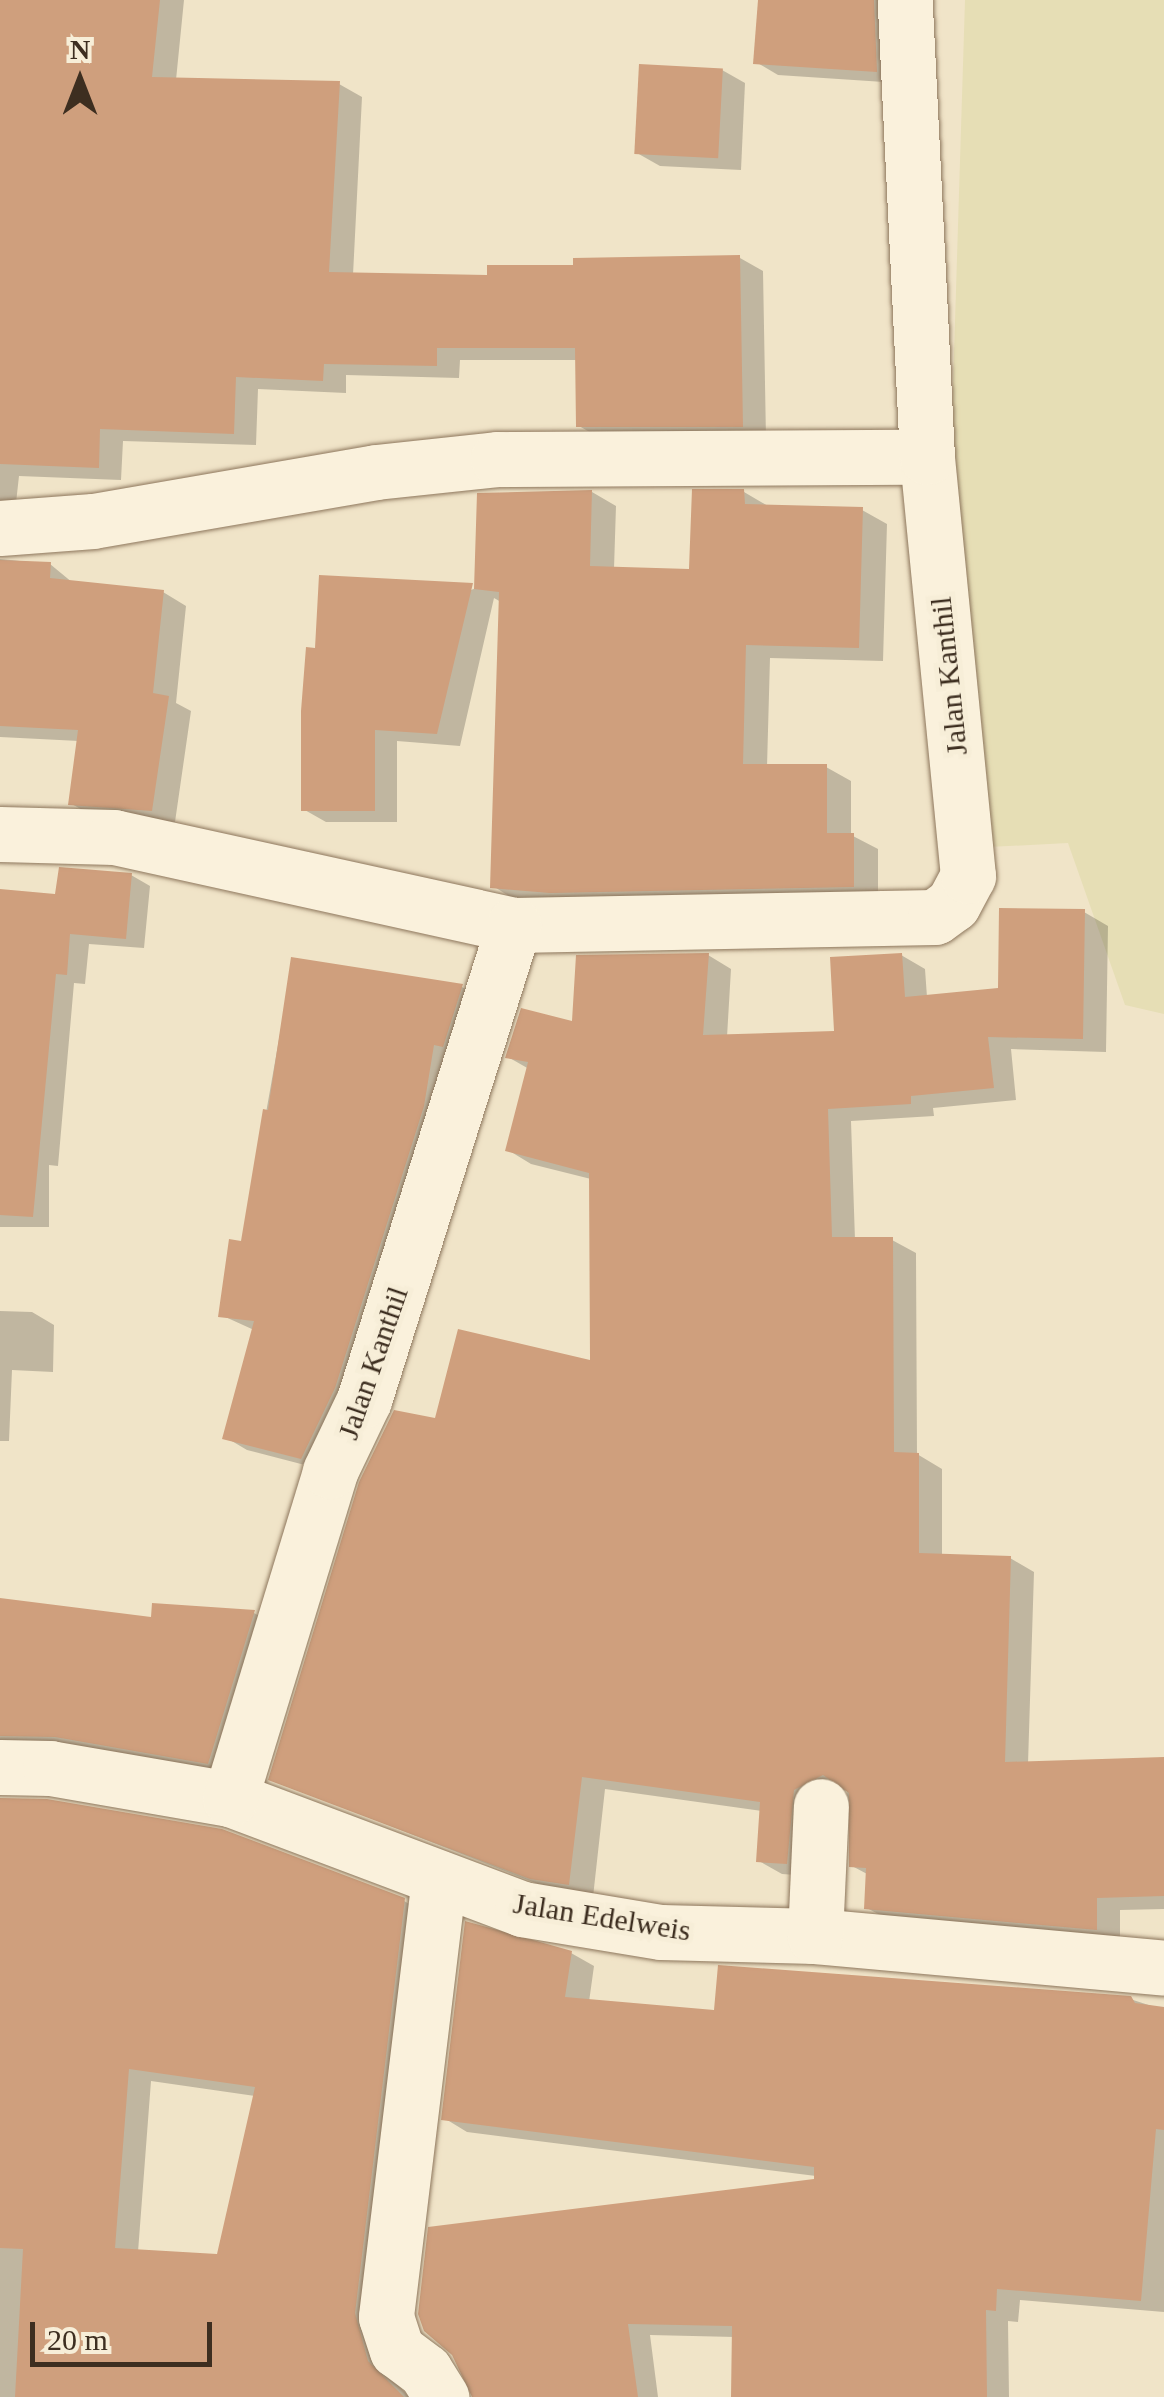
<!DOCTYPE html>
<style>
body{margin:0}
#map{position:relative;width:1164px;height:2397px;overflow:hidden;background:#f0e4c8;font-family:Georgia,serif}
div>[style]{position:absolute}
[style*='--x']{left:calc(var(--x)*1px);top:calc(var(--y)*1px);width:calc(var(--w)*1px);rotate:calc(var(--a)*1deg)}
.farmland>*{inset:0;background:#e6deb5}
.shadow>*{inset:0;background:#0003}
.building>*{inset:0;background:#cf9f7d;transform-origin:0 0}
.roads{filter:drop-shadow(0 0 2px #8d765c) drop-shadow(0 0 2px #8d765c)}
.minor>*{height:55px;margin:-27.5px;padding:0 27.5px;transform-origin:27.5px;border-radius:27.5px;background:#faf1dc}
span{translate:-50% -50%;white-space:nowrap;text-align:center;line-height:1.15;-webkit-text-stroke:10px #f7eed8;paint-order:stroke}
.street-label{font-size:30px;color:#3d2e20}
.north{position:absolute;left:30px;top:30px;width:100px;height:100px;-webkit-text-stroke:8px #f7eed8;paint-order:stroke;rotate:0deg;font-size:28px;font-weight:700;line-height:40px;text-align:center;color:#3d2e20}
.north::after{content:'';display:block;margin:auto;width:35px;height:45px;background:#3d2e20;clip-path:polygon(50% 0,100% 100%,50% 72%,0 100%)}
.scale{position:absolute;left:30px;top:2322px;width:182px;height:45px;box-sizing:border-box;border:5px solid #3d2e20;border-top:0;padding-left:12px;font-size:30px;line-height:35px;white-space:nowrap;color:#3d2e20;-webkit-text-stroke:8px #f7eed8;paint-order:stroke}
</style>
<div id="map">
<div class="farmland">
<i style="clip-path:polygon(965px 0,1164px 0,1164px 1014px,1125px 1005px,1068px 843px,989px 847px,952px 419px)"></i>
</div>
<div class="shadow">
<i style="clip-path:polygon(23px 0,184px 0,176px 80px,339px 84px,362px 97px,353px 275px,489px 278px,740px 258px,763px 271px,766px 439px,602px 439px,579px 426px,578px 360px,460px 360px,459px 378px,346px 375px,346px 393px,258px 389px,256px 445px,123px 441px,121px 480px,19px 476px,15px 512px,0 523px,0 210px)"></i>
<i style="clip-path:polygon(760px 0,901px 0,899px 83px,778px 75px,756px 62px)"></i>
<i style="clip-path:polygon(722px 70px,745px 83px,741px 170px,660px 166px,637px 153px)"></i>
<i style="clip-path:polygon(592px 492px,616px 506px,614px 569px,692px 572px,744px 492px,768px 506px,862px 510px,887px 524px,883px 661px,770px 658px,767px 767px,826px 767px,851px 781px,851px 835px,878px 849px,878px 900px,517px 901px,493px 886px,501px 602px,494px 598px,460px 746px,397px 741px,397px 822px,326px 822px,303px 809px,318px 651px,476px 588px)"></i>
<i style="clip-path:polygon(0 559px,50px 564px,73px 583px,163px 592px,186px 606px,176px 703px,191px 711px,175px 822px,93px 816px,70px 803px,79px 741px,0 737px)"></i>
<i style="clip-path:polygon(131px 875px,150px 886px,144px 948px,89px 944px,85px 984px,74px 983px,58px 1166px,49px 1165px,49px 1227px,0 1227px,0 893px,57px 896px)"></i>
<i style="clip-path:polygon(1084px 912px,1108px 926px,1106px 1052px,1011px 1049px,1016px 1100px,933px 1108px,934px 1116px,851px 1121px,855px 1240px,892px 1240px,916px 1253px,917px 1454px,942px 1469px,942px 1556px,1010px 1558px,1034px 1572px,1028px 1764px,1164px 1759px,1164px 1909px,1120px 1910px,1120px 1942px,891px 1921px,867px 1908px,869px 1875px,852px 1866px,847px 1788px,817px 1803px,810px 1876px,782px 1874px,759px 1861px,762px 1811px,605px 1789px,593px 1897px,556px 1891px,271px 1779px,437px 1421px,593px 1363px,591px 1179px,531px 1164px,508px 1150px,529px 1069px,508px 1057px,708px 955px,731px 969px,727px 1037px,837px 1034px,901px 955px,925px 969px,927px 997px,1000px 990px)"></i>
<i style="clip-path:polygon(293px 960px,462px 987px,483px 999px,324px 1470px,247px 1450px,225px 1437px,254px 1330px,221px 1315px,243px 1243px)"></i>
<i style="clip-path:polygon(0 1311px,32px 1312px,54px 1325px,53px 1372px,12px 1370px,9px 1441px,0 1441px)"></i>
<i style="clip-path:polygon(0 1600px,154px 1620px,254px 1613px,276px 1626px,231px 1775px,0 1761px)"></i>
<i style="clip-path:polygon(evenodd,0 1801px,404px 1901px,427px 1914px,390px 2376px,409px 2397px,0 2397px,0 1801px,151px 2081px,255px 2096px,219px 2257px,138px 2252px,151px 2081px)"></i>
<i style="clip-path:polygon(571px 1953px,594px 1966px,589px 2002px,717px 2013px,1130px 1999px,1164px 2010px,1164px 2312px,1020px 2300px,1018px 2322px,1008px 2321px,1009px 2397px,734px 2397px,735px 2337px,650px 2335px,658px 2397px,475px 2397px,816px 2182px,816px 2176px,467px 2132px,444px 2118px)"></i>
</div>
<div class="building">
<i style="clip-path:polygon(0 0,160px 0,152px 77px,340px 81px,329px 272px,487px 275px,487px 265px,573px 265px,573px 258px,740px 255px,743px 427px,576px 427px,575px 348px,437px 348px,437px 366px,324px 364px,323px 381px,236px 377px,234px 434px,100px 429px,99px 468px,0 464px)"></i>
<i style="clip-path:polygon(758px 0,874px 0,877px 72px,753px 64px)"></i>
<i style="left:639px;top:64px;width:84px;height:90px;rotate:3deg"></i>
<i style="clip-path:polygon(692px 489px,744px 489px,745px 504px,863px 507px,859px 648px,746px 645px,743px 764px,827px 764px,827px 833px,854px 833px,854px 887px,550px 893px,490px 888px,499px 592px,474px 589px,477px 493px,592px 490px,590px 566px,689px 569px)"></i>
<i style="clip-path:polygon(0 560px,51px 562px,50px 578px,164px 590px,153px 693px,169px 696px,152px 811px,68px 805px,78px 730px,0 726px)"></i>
<i style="clip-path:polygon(319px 575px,473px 583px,437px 734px,375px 730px,375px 811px,301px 811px,301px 711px,306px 647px,315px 648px)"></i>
<i style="clip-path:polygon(59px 867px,132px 873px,126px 939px,70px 934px,67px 975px,56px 974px,33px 1217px,0 1215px,0 889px,55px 894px)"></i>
<i style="clip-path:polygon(999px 908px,1085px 909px,1083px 1039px,988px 1037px,994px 1088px,911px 1096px,911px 1104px,828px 1109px,832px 1237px,893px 1237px,894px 1452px,919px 1453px,919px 1553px,1011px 1556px,1005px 1762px,1164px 1757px,1164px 1896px,1097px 1898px,1097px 1930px,864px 1909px,866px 1868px,849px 1867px,849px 1793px,823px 1775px,794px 1790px,787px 1864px,756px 1862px,760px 1802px,582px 1777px,569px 1885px,530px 1879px,268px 1780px,359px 1482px,394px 1410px,435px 1418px,458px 1329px,590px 1360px,589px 1173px,505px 1151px,528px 1062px,505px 1058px,521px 1008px,572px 1021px,576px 955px,709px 953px,703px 1035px,834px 1031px,830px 957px,902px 953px,905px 997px,998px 988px)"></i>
<i style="clip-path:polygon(291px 957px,463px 984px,443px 1047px,434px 1045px,424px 1106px,335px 1388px,301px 1459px,222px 1439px,254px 1321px,218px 1317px,229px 1239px,241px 1241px,263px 1109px,268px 1110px)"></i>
<i style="clip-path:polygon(0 1598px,151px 1617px,152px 1603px,255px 1610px,208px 1764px,55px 1737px,0 1736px)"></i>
<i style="clip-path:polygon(evenodd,0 1798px,47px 1799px,222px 1829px,405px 1898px,355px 2313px,368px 2361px,404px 2397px,15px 2397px,23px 2249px,0 2248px,0 1798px,129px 2069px,255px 2087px,217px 2254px,115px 2248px,129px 2069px)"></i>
<i style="clip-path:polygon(465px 1921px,572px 1951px,565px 1997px,714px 2010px,718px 1965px,1131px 1996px,1135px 2003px,1164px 2007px,1164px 2130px,1156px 2129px,1141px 2301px,997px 2289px,996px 2311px,986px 2310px,987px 2397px,731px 2397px,732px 2326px,628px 2324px,638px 2397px,472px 2397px,452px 2355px,424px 2331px,418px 2314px,428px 2227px,814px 2179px,814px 2167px,441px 2120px)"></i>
</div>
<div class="roads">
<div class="minor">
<i style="--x:0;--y:528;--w:93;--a:-4.3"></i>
<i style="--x:93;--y:521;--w:287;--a:-9.8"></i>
<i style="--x:376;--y:472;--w:123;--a:-6.1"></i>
<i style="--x:498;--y:459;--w:429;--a:-0.3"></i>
<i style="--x:0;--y:834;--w:114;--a:1.5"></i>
<i style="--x:114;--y:837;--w:410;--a:12.4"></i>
<i style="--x:514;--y:925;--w:421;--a:-1.1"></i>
<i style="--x:935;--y:917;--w:22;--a:-36"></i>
<i style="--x:953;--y:904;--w:32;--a:-62"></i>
<i style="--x:968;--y:876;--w:421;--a:-95.6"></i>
<i style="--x:927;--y:457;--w:458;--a:-92.8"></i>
<i style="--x:0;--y:1767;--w:50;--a:1.1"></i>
<i style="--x:50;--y:1768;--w:183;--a:9.8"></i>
<i style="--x:230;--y:1799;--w:312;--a:20.6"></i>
<i style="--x:522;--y:1909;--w:141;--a:9.4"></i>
<i style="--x:661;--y:1932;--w:154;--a:1.5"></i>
<i style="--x:815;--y:1936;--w:350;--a:5.2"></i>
<i style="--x:230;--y:1799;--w:343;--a:-73"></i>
<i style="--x:330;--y:1471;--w:79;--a:-64.4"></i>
<i style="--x:364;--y:1400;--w:498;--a:-72.5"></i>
<i style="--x:439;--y:1878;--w:442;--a:96.9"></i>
<i style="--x:386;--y:2317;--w:35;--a:72"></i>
<i style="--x:397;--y:2350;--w:35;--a:37"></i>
<i style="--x:425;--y:2371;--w:31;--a:58"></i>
<i style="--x:815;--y:1936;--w:130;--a:-87.4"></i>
</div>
</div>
<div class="street-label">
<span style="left:949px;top:676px;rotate:-96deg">Jalan Kanthil</span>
<span style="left:373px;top:1363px;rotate:-71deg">Jalan Kanthil</span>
<span style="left:602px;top:1917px;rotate:9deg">Jalan Edelweis</span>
</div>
<div class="north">N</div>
<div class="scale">20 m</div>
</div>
